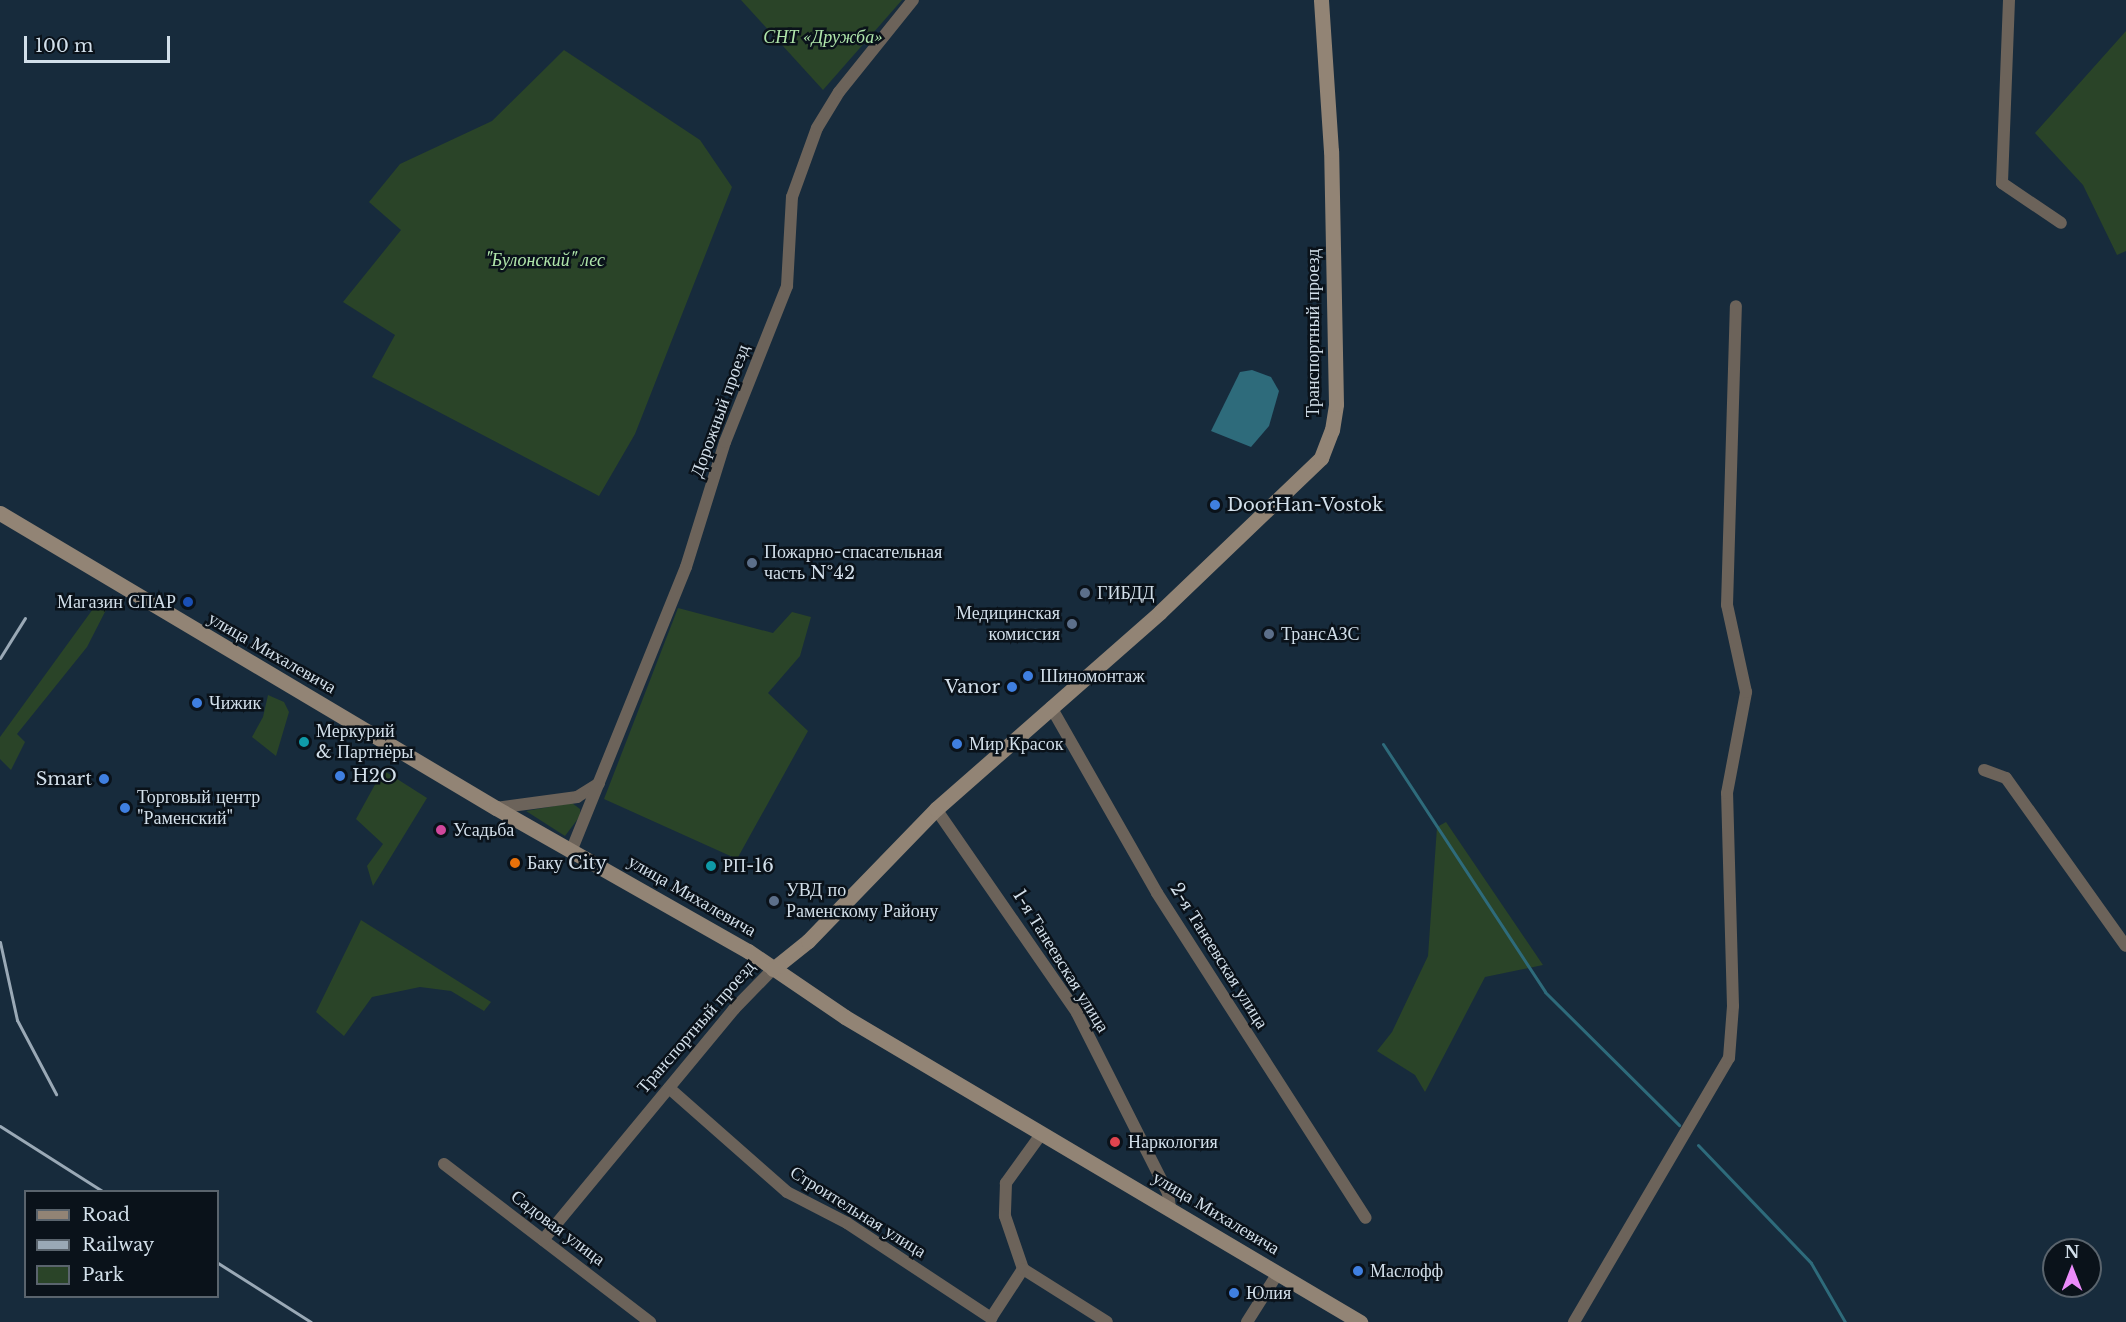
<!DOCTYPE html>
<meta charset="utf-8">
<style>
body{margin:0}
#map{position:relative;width:2126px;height:1322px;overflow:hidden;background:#172b3c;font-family:"Libre Baskerville",serif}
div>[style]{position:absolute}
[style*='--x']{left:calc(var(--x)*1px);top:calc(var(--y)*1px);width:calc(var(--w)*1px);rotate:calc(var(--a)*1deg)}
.green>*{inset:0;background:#2a4428}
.water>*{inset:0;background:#2e6b7b}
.stream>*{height:3px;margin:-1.5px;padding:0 1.5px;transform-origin:1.5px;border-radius:1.5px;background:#2e6b7b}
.street>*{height:12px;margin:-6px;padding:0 6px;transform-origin:6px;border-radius:6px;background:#6c635a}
.secondary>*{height:15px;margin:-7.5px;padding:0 7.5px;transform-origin:7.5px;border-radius:7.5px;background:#928475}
.rail>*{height:3px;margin:-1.5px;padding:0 1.5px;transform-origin:1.5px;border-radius:1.5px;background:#9aa9b6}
.dots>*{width:16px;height:16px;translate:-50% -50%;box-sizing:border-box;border:3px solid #0a121a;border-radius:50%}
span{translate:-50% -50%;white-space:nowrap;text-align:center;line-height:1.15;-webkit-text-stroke:5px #0a121a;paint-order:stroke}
.park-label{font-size:18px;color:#afe5aa;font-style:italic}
.street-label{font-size:18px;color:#d2dfea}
.poi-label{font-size:18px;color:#d2dfea}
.left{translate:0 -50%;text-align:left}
.right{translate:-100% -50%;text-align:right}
.legend{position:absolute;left:24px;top:1190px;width:195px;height:108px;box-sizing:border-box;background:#0a121a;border:2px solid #5a646d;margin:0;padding:8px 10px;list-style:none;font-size:18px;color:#d2dfea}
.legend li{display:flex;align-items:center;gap:12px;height:30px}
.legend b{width:30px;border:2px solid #5a646d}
.north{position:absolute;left:2042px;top:1238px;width:60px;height:60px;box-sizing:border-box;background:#0a121a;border:2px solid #5a646d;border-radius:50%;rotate:0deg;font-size:16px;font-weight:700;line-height:24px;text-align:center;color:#d2dfea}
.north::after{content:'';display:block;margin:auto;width:21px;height:27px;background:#ec8cfb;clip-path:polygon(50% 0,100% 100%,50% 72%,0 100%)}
.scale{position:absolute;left:24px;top:36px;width:146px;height:27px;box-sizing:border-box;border:3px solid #d2dfea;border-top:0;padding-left:8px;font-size:18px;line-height:21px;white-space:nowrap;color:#d2dfea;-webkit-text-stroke:4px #0a121a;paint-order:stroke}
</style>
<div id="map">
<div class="green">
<i style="clip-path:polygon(741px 0,902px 0,823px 90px)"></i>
<i style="clip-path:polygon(2126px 31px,2126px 251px,2117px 255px,2083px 185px,2035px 133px)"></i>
<i style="clip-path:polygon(564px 50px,700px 140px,732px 187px,635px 434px,599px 496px,372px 377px,395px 335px,343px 302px,401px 230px,369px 202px,400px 164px,492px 121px)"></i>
<i style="clip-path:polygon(98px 602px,107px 608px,87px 647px,17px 734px,25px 742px,11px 770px,0 759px,0 737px)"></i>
<i style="clip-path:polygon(678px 608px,773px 633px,792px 612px,811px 617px,800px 656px,768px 693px,808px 731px,737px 859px,604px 799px)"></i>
<i style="clip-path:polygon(268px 695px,284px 702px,289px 712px,276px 756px,252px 737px,263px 717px)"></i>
<i style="clip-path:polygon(383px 770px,427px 798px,373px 886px,367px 866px,383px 844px,356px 819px)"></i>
<i style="clip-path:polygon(572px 803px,580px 809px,580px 816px,565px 836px,526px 811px)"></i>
<i style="clip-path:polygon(1446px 822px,1543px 965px,1485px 977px,1425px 1092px,1415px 1075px,1377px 1051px,1392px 1032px,1428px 956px,1437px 827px)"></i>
<i style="clip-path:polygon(361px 920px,491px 1002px,484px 1011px,451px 991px,420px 987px,372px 997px,344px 1036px,316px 1012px)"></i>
</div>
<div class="water">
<i style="clip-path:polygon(1252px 370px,1271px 377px,1279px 391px,1269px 426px,1251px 447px,1211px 431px,1240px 372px)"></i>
</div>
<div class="stream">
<i style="--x:1383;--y:744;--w:296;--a:56.8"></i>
<i style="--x:1545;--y:992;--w:189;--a:44.8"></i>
<i style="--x:1698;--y:1145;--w:163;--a:46.2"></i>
<i style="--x:1811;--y:1263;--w:68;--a:60"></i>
</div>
<div class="street">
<i style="--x:2009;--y:0;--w:183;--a:92.2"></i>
<i style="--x:2002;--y:183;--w:71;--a:34.1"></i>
<i style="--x:1051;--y:707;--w:214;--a:60.3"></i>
<i style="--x:1157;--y:893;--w:386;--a:57.3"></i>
<i style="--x:1984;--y:770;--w:23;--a:20"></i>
<i style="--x:2006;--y:778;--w:206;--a:54.5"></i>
<i style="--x:496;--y:808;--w:82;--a:-7.7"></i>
<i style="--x:577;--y:797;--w:26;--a:-32"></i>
<i style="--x:936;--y:809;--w:248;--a:55.3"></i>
<i style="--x:1077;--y:1013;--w:202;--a:63.2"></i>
<i style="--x:1168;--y:1193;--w:14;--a:82"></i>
<i style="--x:572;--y:849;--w:304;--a:-68"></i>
<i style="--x:686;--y:567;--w:131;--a:-72.7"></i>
<i style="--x:725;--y:442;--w:168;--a:-68.3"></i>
<i style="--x:787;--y:286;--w:89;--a:-86.8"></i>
<i style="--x:792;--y:197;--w:73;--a:-70.1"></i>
<i style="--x:817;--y:128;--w:42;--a:-58.6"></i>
<i style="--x:839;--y:92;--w:118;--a:-51.2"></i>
<i style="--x:669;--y:1088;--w:157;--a:41.4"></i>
<i style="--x:787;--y:1192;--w:68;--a:27.3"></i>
<i style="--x:847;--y:1223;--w:173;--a:33.4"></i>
<i style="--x:991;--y:1318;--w:59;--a:-56.9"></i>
<i style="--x:1042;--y:1133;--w:62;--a:125.8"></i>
<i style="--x:1006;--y:1183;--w:33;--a:92"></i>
<i style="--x:1005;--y:1216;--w:56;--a:71.2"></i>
<i style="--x:1023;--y:1269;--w:99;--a:32.2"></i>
<i style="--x:444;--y:1164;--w:260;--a:37.5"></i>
<i style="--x:543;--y:1240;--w:300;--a:-50.4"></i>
<i style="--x:734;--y:1009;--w:56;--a:-45.7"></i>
<i style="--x:1247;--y:1322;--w:58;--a:-57.7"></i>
<i style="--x:1574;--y:1322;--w:306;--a:-59.6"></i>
<i style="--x:1729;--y:1058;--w:52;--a:-85.6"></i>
<i style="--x:1733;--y:1006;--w:213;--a:-91.6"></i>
<i style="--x:1727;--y:793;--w:103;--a:-79.3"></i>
<i style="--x:1746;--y:692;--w:89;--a:-102.3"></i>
<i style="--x:1727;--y:605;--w:299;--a:-88.3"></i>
</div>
<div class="secondary">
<i style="--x:0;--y:513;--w:577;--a:30.74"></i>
<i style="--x:496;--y:808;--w:290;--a:29.6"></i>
<i style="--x:748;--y:951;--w:117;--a:34.2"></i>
<i style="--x:845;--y:1017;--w:599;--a:30.64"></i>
<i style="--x:773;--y:969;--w:45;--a:-38.7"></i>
<i style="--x:808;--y:941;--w:184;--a:-45.9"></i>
<i style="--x:936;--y:809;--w:298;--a:-41.3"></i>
<i style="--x:1160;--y:612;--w:223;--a:-43.7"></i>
<i style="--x:1321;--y:458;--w:30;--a:-69"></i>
<i style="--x:1332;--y:430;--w:26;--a:-81"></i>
<i style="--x:1336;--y:404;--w:253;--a:-91.1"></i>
<i style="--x:1331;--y:151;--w:151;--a:-93.8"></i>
</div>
<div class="rail">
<i style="--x:0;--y:658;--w:47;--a:-58"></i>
<i style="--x:0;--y:942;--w:80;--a:77.7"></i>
<i style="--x:17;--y:1020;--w:84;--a:62.2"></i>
<i style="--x:0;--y:1126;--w:123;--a:32.4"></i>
<i style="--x:218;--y:1263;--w:110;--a:32.4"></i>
</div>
<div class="dots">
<i style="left:1215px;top:505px;background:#3f7fe0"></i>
<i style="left:752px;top:563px;background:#5c6f8a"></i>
<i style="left:1085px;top:593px;background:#5c6f8a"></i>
<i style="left:188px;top:602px;background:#1a4fb4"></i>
<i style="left:1072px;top:624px;background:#5c6f8a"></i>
<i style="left:1269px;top:634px;background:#5c6f8a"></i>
<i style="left:1028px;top:676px;background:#3f7fe0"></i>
<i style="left:1012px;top:687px;background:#3f7fe0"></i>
<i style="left:197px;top:703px;background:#3f7fe0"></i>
<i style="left:304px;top:742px;background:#0f9aa8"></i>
<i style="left:957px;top:744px;background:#3f7fe0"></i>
<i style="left:340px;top:776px;background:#3f7fe0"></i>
<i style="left:104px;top:779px;background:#3f7fe0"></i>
<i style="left:125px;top:808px;background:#3f7fe0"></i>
<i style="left:441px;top:830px;background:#d1479c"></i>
<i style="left:515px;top:863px;background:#e8710a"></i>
<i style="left:711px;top:866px;background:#0f9aa8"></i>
<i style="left:774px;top:901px;background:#5c6f8a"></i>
<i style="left:1115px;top:1142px;background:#e0444e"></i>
<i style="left:1358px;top:1271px;background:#3f7fe0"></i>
<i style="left:1234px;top:1293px;background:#3f7fe0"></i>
</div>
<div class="park-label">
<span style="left:823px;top:37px">СНТ «Дружба»</span>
<span style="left:545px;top:260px">"Булонский" лес</span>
</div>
<div class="street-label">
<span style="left:1313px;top:333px;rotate:-90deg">Транспортный проезд</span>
<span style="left:720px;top:411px;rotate:-70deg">Дорожный проезд</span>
<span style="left:272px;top:653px;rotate:30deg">улица Михалевича</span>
<span style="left:692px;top:896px;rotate:30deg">улица Михалевича</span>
<span style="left:1219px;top:956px;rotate:58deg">2-я Танеевская улица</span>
<span style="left:1061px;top:961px;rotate:58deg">1-я Танеевская улица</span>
<span style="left:696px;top:1027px;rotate:-49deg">Транспортный проезд</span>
<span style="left:858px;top:1212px;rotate:32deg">Строительная улица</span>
<span style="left:1216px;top:1213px;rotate:31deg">улица Михалевича</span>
<span style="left:558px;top:1228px;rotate:37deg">Садовая улица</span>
</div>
<div class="poi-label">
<span class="left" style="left:1227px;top:505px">DoorHan-Vostok</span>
<span class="left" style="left:764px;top:563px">Пожарно-спасательная<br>часть №42</span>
<span class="left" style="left:1097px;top:593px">ГИБДД</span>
<span class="right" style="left:176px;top:602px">Магазин СПАР</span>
<span class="right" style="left:1060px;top:624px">Медицинская<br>комиссия</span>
<span class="left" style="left:1281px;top:634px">ТрансАЗС</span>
<span class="left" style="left:1040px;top:676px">Шиномонтаж</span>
<span class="right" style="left:1000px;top:687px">Vanor</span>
<span class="left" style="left:209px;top:703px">Чижик</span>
<span class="left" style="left:316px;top:742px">Меркурий<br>&amp; Партнёры</span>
<span class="left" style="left:969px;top:744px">Мир Красок</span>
<span class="left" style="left:352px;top:776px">H2O</span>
<span class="right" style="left:92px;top:779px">Smart</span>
<span class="left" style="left:137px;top:808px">Торговый центр<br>"Раменский"</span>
<span class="left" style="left:453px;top:830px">Усадьба</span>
<span class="left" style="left:527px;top:863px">Баку City</span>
<span class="left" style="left:723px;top:866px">РП-16</span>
<span class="left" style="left:786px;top:901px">УВД по<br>Раменскому Району</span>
<span class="left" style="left:1128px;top:1142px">Наркология</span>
<span class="left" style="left:1370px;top:1271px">Маслофф</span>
<span class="left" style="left:1246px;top:1293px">Юлия</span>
</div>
<ul class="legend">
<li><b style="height:8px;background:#928475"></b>Road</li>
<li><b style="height:8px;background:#9aa9b6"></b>Railway</li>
<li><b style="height:16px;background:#2a4428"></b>Park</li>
</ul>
<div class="north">N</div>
<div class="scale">100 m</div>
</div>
